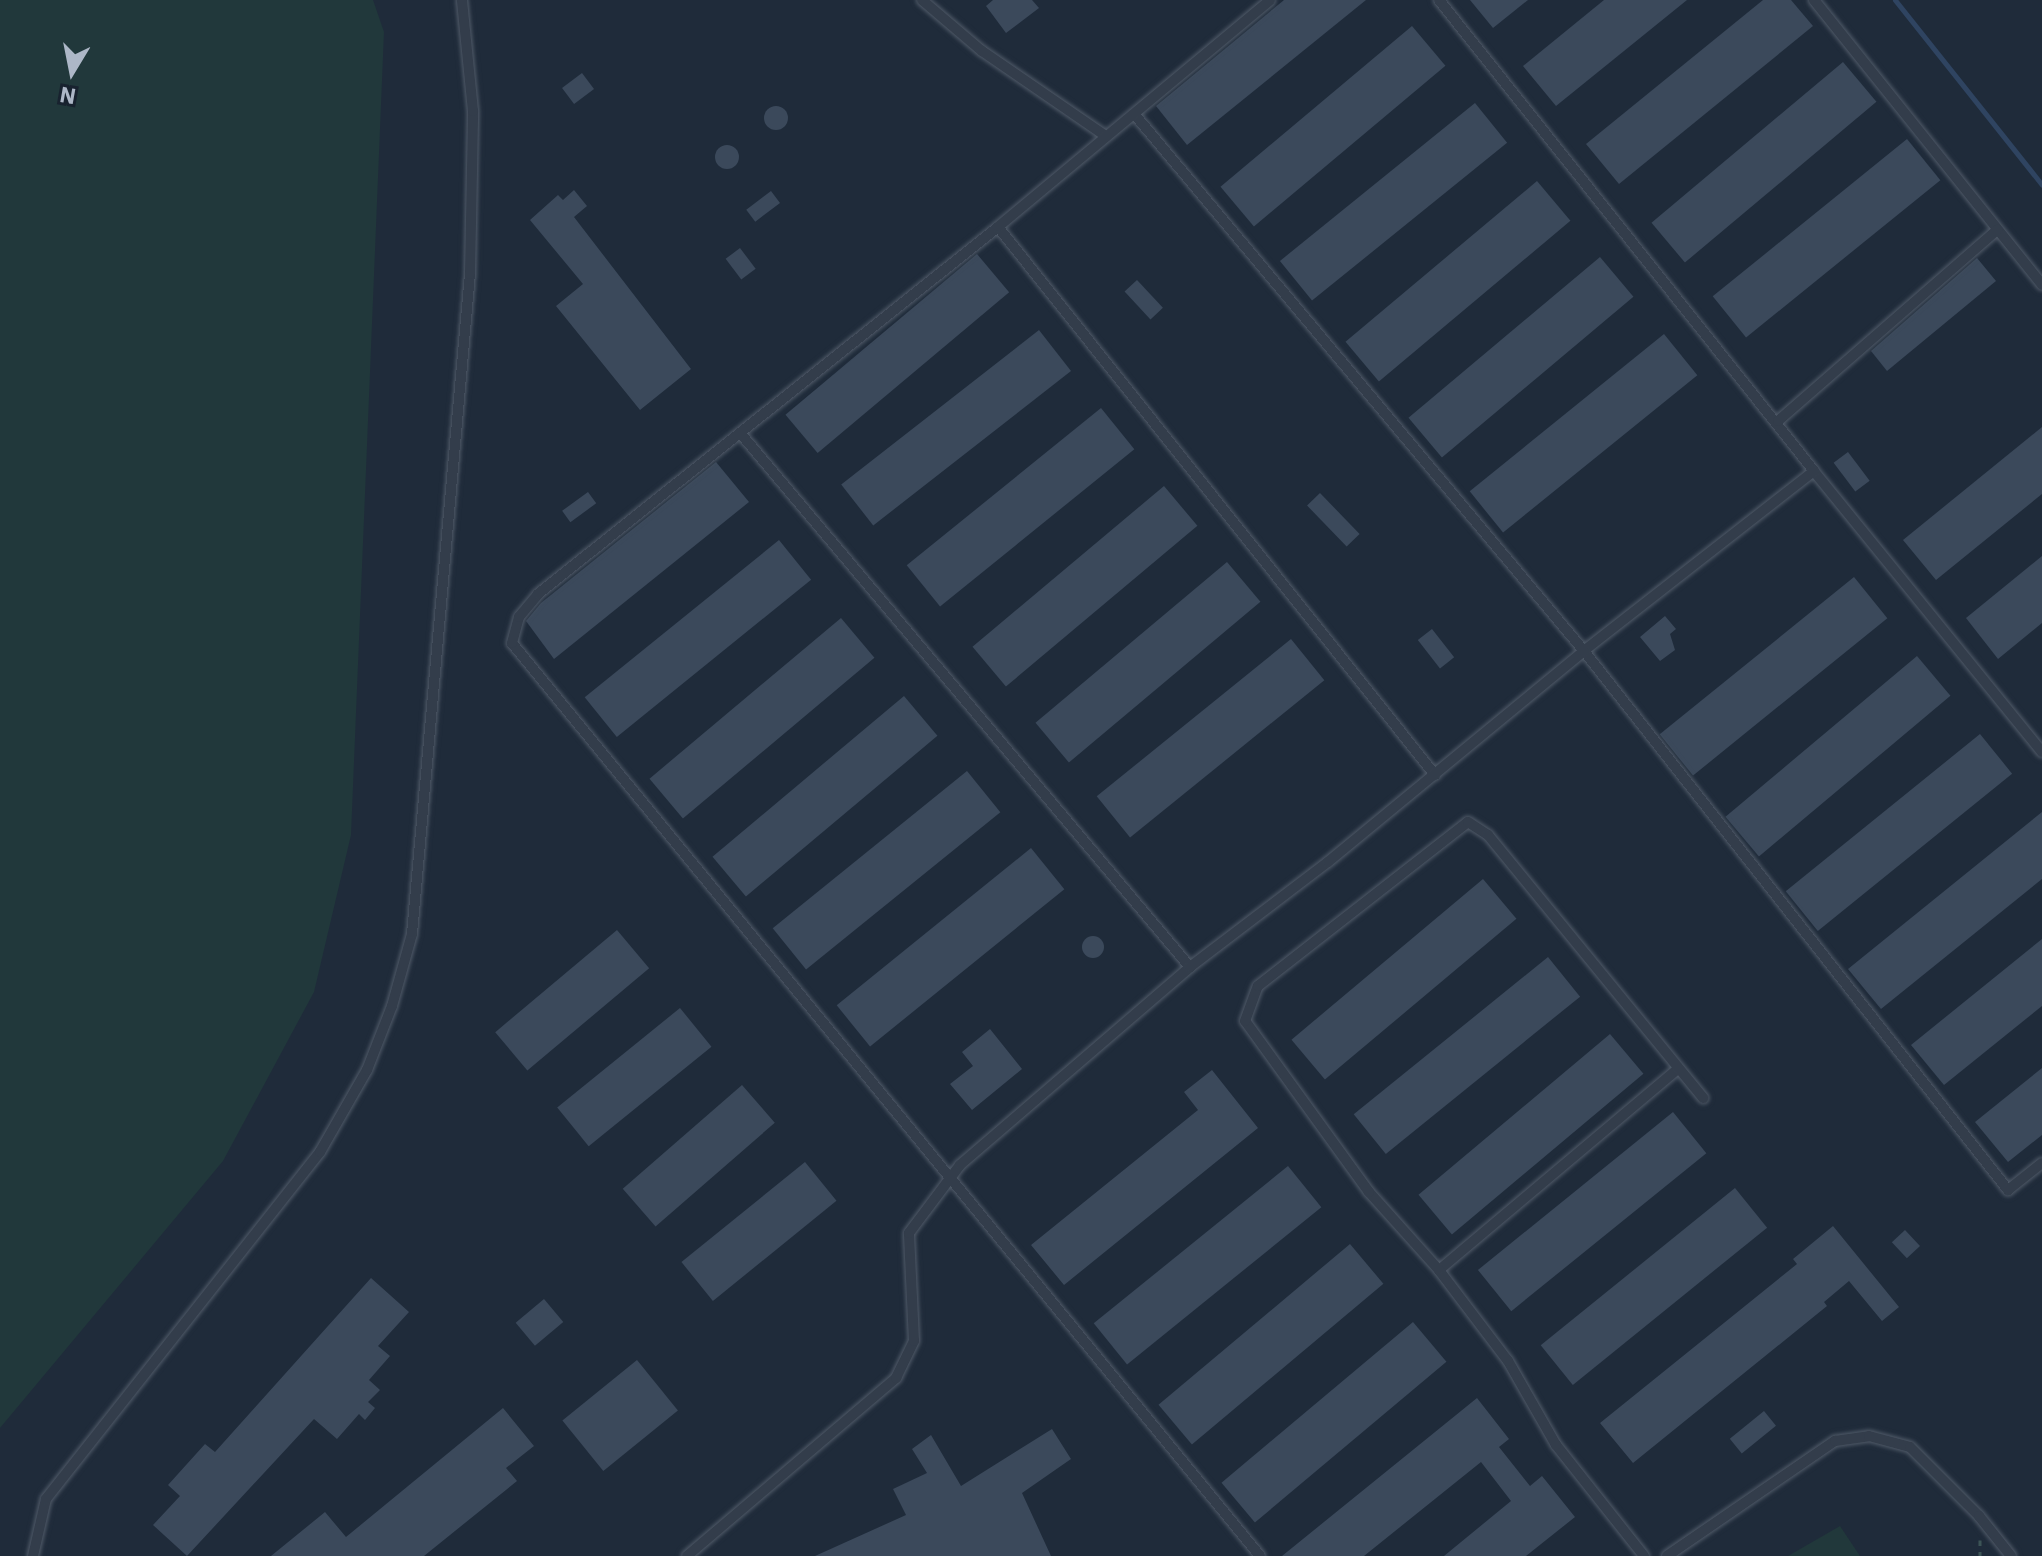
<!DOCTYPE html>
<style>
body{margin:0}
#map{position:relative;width:2042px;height:1556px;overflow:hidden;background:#1f2b3a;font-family:"IBM Plex Sans",sans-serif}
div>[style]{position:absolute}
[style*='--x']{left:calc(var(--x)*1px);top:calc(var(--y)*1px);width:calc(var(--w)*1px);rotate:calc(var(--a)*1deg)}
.green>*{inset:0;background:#21383b}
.stream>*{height:5px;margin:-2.5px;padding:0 2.5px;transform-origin:2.5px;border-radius:2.5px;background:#2f4461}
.building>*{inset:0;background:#3b495b;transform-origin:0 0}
.round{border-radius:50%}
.path>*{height:3px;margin-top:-1.5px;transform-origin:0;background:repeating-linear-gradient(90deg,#3c5456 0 6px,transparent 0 12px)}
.roads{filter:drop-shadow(0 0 2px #505a68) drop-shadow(0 0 2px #505a68)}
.lane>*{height:10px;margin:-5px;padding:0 5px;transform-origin:5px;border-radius:5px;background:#333d4b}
span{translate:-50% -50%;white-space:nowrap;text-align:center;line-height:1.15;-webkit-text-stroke:6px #18222f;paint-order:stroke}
.north{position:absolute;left:32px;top:32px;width:80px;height:80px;-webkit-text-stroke:6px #18222f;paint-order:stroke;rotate:190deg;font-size:22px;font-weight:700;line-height:32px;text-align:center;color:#adb7c7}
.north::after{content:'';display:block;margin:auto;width:28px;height:36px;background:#adb7c7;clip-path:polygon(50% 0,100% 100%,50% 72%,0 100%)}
</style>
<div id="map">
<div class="green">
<i style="clip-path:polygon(0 0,373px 0,384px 32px,351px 835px,314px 992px,223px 1161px,0 1428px)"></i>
<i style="clip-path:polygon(1840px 1526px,1860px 1556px,1788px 1556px)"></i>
</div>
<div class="stream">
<i style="--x:1895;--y:0;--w:236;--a:51.5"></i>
</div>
<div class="building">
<i style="clip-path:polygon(993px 0,1032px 0,1039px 8px,1006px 33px,986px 6px)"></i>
<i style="clip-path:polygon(1284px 0,1366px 0,1187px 145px,1156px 106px)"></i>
<i style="clip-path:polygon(1470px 0,1528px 0,1493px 28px)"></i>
<i style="clip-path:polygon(1604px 0,1687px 0,1556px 106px,1523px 66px)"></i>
<i style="clip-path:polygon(1763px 0,1791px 0,1813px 26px,1619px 184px,1586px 144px)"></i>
<i style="left:1412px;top:26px;width:52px;height:250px;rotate:50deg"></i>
<i style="left:1843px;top:62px;width:52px;height:250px;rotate:50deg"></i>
<i style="left:582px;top:73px;width:20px;height:25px;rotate:53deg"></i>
<i style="left:1475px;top:103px;width:51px;height:251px;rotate:51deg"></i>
<i class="round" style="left:764px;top:106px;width:24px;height:24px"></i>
<i style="left:1907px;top:139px;width:53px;height:250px;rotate:51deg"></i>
<i class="round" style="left:715px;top:145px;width:24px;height:24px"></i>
<i style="left:1537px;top:181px;width:52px;height:250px;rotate:50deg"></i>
<i style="clip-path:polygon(574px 190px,587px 206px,574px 217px,691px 369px,640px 410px,556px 306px,583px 284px,530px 220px,558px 195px,563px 200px)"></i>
<i style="left:771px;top:191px;width:15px;height:31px;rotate:53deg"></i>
<i style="left:740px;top:248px;width:26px;height:18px;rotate:53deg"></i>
<i style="left:977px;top:254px;width:50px;height:250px;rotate:50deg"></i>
<i style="left:1600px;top:257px;width:52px;height:250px;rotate:50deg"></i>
<i style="clip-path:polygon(1977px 258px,1996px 281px,1887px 371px,1871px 351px)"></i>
<i style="left:1137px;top:280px;width:38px;height:17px;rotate:47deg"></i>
<i style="left:1039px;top:330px;width:52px;height:251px;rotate:52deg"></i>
<i style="left:1664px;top:334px;width:53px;height:250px;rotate:51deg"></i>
<i style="left:1101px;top:408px;width:53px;height:250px;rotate:51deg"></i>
<i style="clip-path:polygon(2042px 427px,2042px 494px,1936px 580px,1903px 540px)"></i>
<i style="left:1848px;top:452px;width:36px;height:18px;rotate:53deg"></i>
<i style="clip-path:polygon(716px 462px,749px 502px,554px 659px,526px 621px,541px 603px)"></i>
<i style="left:1164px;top:486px;width:52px;height:250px;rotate:50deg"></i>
<i style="left:588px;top:492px;width:14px;height:32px;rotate:54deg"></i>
<i style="left:1320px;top:493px;width:57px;height:18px;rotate:46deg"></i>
<i style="left:779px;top:540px;width:51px;height:250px;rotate:51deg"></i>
<i style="clip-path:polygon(2042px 556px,2042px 623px,1998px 659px,1966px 618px)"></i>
<i style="left:1227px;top:562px;width:52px;height:250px;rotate:50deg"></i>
<i style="left:1854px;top:577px;width:53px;height:250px;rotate:51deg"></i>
<i style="clip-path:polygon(1665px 616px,1676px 629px,1670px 634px,1675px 650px,1660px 661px,1640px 637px)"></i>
<i style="left:841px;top:618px;width:52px;height:250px;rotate:50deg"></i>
<i style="left:1432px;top:629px;width:36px;height:18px;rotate:52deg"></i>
<i style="left:1291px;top:639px;width:53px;height:250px;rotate:51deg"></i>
<i style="left:1917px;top:656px;width:52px;height:250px;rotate:50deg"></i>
<i style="left:904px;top:696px;width:52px;height:250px;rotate:50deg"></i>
<i style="left:1980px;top:734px;width:51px;height:250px;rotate:51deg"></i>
<i style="left:967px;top:771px;width:53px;height:250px;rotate:51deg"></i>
<i style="clip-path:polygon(2042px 812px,2042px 879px,1881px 1009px,1848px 969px)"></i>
<i style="left:1031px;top:848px;width:53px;height:250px;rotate:51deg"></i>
<i style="left:1483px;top:879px;width:52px;height:250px;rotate:50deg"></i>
<i style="left:617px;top:930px;width:50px;height:159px;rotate:50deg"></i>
<i class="round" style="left:1082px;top:936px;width:22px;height:22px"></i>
<i style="clip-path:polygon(2042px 939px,2042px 1006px,1944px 1085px,1911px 1045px)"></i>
<i style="left:1548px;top:957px;width:51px;height:250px;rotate:51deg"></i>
<i style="left:680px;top:1008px;width:50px;height:158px;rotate:51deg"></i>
<i style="clip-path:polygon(990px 1029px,1022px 1069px,972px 1110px,950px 1084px,973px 1066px,962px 1052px)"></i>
<i style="left:1610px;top:1034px;width:52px;height:250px;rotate:50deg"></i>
<i style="clip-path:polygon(2042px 1068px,2042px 1135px,2008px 1162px,1975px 1122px)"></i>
<i style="clip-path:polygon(1212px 1070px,1258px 1128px,1064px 1285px,1031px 1245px,1198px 1110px,1184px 1092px)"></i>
<i style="left:742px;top:1085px;width:50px;height:158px;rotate:49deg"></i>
<i style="left:1673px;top:1112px;width:53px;height:251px;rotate:51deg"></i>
<i style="left:805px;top:1162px;width:50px;height:159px;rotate:51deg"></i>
<i style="left:1288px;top:1166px;width:53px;height:250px;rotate:51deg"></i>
<i style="left:1735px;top:1188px;width:51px;height:250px;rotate:51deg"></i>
<i style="clip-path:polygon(1833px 1226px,1899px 1307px,1882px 1321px,1849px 1281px,1824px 1302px,1827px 1306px,1633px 1463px,1600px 1423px,1797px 1264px,1793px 1259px)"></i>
<i style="left:1905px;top:1230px;width:22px;height:18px;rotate:47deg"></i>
<i style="left:1350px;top:1244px;width:52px;height:250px;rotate:50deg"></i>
<i style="clip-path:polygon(371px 1278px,409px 1312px,378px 1346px,390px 1356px,369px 1380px,380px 1390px,368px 1402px,375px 1408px,365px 1420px,359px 1414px,337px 1439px,314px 1419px,187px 1556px,153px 1525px,180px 1496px,168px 1485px,205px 1444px,215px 1452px)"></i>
<i style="left:544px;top:1299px;width:30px;height:37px;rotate:50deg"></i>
<i style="left:1413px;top:1322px;width:52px;height:250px;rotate:50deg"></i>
<i style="left:637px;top:1360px;width:65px;height:96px;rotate:51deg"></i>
<i style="clip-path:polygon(1477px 1398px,1509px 1439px,1499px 1447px,1530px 1486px,1542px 1476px,1575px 1517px,1526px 1556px,1444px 1556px,1511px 1501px,1481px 1462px,1364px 1556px,1282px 1556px)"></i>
<i style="clip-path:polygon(503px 1408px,534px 1446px,506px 1468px,517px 1481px,424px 1556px,271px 1556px,325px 1512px,346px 1537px)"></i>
<i style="left:1764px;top:1411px;width:19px;height:44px;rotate:51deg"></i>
<i style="clip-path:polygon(1052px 1429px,1071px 1459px,1022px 1493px,1051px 1556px,815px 1556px,906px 1515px,893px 1489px,927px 1473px,912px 1449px,931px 1435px,961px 1486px)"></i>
</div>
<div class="path">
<i style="--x:1980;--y:1540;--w:16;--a:90"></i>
</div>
<div class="roads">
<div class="lane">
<i style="--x:922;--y:0;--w:79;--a:40.4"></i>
<i style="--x:982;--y:51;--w:148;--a:34.5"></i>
<i style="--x:1439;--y:0;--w:602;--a:51.47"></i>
<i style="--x:1814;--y:0;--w:365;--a:51.3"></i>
<i style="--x:998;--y:227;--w:701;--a:51.43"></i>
<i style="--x:1778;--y:421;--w:291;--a:-41.1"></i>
<i style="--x:741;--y:434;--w:697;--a:49.89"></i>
<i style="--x:2042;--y:752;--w:362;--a:-129.1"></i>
<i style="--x:1814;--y:471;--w:292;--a:142"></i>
<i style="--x:1584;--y:651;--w:686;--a:51.81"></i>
<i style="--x:2008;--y:1190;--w:43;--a:-38.5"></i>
<i style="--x:1439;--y:1270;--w:312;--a:-40.1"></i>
<i style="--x:33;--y:1556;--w:58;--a:-77.2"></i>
<i style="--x:46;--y:1499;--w:442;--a:-51.7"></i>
<i style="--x:320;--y:1152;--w:95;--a:-60.2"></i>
<i style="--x:367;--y:1070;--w:69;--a:-68.7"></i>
<i style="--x:392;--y:1006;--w:75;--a:-74.5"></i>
<i style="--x:412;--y:934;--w:663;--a:-84.98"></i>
<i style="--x:470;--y:274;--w:163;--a:-88.9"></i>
<i style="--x:473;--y:111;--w:112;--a:-95.7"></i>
<i style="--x:687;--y:1556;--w:275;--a:-40.4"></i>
<i style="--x:896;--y:1378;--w:41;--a:-64.1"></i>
<i style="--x:914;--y:1341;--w:108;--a:-92.7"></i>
<i style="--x:909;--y:1233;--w:85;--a:-53.1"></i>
<i style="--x:960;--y:1165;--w:303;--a:-40.7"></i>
<i style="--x:1190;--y:967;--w:173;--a:-37.3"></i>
<i style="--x:1328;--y:862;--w:332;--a:-39.5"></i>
<i style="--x:1584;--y:651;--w:699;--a:-129.95"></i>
<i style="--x:1260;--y:1556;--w:1180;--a:-129.33"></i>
<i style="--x:512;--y:643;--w:27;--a:-75"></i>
<i style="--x:519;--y:617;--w:30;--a:-50"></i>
<i style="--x:538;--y:594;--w:588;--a:-38.58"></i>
<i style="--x:998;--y:227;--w:354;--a:-39.8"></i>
<i style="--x:1644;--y:1556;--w:142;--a:-128.4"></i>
<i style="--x:1556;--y:1445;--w:97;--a:-119.7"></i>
<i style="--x:1508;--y:1361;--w:114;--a:-127.2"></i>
<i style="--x:1439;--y:1270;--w:105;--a:-131.9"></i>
<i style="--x:1369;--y:1192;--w:211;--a:-125.9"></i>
<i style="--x:1245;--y:1021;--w:37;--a:-70"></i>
<i style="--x:1258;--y:986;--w:266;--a:-38"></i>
<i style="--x:1468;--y:822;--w:24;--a:33"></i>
<i style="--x:1488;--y:835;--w:340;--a:50.7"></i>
<i style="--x:1667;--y:1556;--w:204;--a:-34.4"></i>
<i style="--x:1835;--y:1441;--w:34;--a:-8"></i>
<i style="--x:1869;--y:1436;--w:42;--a:15"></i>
<i style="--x:1910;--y:1447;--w:98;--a:45"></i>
<i style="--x:1979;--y:1516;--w:51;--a:51.3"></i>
</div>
</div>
<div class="north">N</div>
</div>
